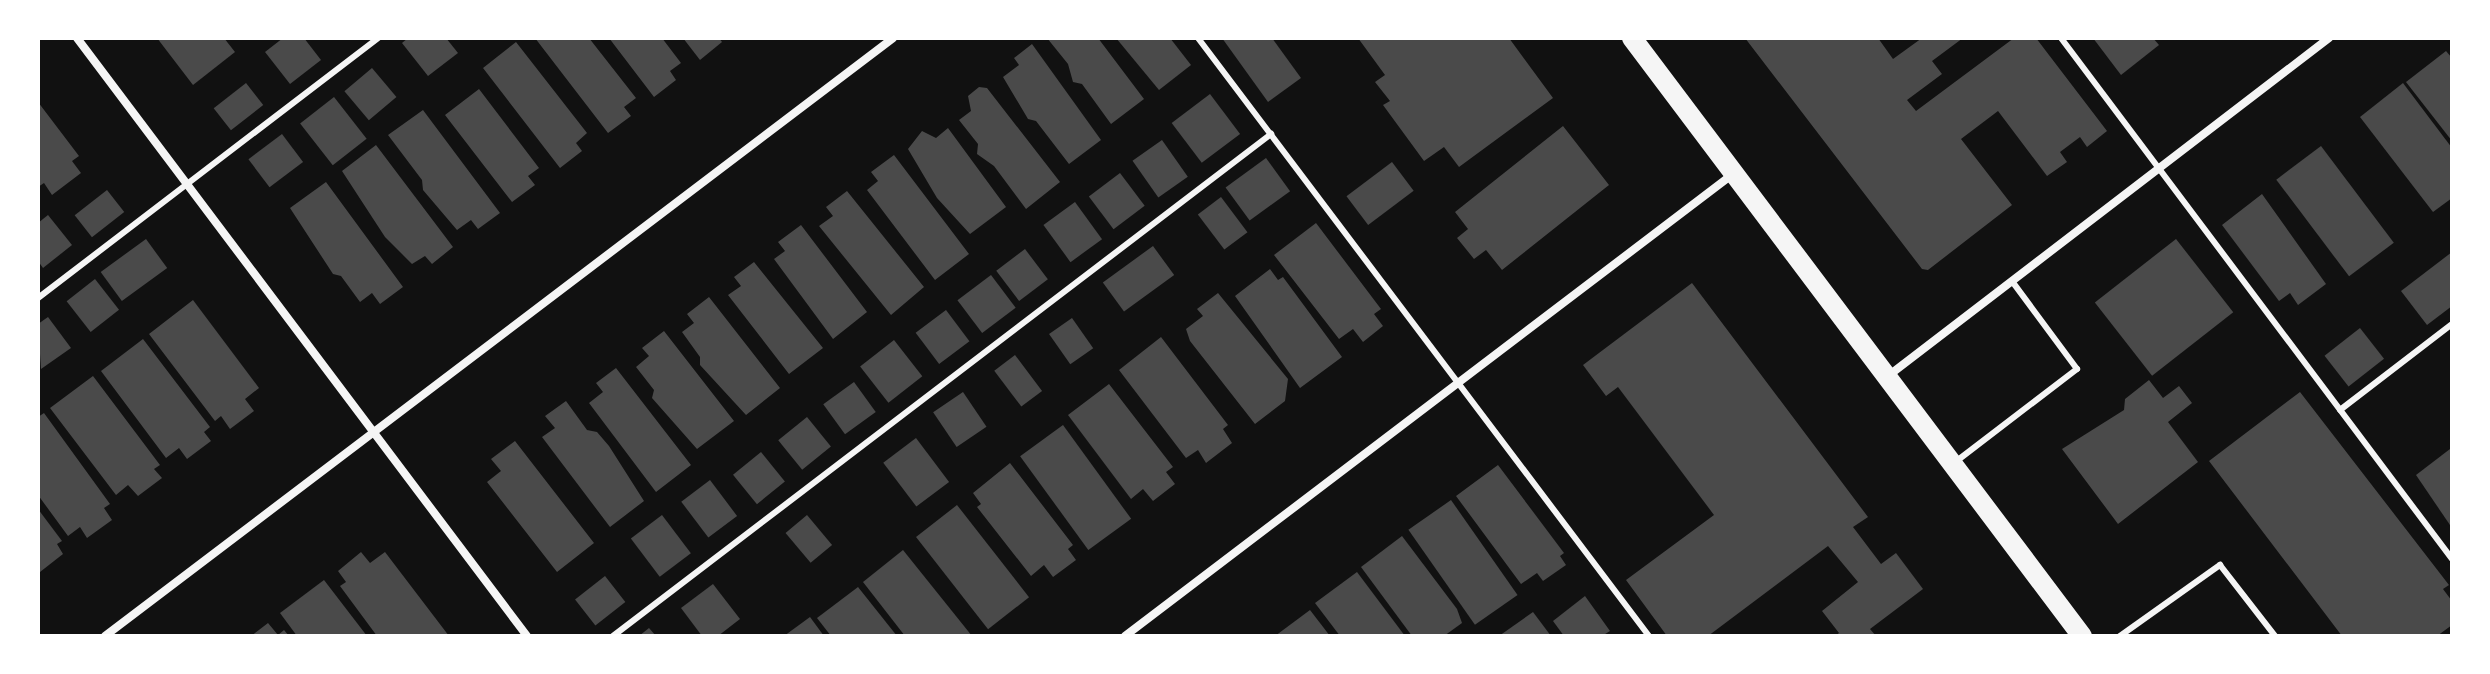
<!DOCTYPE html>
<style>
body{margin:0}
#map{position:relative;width:2490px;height:674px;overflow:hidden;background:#111;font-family:Barlow,sans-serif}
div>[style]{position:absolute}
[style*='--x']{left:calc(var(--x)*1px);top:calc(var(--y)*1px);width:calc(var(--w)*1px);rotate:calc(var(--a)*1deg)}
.building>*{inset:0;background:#4a4a4a;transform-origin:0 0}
.service>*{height:6px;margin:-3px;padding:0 3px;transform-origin:3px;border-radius:3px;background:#f5f5f5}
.minor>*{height:8px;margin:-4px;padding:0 4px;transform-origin:4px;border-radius:4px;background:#f5f5f5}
.primary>*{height:20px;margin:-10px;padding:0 10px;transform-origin:10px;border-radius:10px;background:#f5f5f5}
span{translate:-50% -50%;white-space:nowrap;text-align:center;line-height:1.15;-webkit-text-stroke:8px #fff;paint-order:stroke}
.frame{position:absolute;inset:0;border:40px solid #fff;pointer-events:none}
</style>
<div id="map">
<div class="building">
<i style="clip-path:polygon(157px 38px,224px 38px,235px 52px,193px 85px)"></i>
<i style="clip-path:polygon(283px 38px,304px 38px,321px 60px,290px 84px,265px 52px)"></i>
<i style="clip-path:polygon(408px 38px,446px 38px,458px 53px,428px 76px,402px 43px)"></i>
<i style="clip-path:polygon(535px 38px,589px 38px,636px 98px,624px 107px,631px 116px,608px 133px)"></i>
<i style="clip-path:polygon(609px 38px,662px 38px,681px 63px,670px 71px,676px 80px,654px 97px)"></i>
<i style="clip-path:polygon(683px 38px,719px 38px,722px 42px,700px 60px)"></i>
<i style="clip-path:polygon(1047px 38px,1098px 38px,1144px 99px,1111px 124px,1082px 84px,1073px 82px,1068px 64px)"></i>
<i style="clip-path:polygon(1116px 38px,1170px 38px,1191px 65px,1159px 90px)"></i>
<i style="clip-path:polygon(1222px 38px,1272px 38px,1301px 78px,1268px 102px)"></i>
<i style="clip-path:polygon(1358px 38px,1509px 38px,1553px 98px,1459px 167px,1444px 147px,1424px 161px,1383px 105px,1390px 101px,1375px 82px,1385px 75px)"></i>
<i style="clip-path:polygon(1745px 38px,1878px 38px,1893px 59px,1922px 38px,1963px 38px,1932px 61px,1942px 74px,1907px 100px,1916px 111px,2014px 38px,2036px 38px,2107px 131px,2087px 147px,2080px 137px,2060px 152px,2067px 162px,2047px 176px,1998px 111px,1961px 139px,2012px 205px,1928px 270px,1922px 269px)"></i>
<i style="clip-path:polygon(2093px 38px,2153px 38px,2159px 45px,2121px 75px)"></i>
<i style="clip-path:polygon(516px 42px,587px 133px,576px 143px,582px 151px,560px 168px,483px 68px)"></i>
<i style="clip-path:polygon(1032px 44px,1101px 140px,1069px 164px,1036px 121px,1028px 119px,1003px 77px,1019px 65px,1014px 58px)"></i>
<i style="clip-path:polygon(2446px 51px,2452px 58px,2452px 141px,2406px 82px)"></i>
<i style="left:372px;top:68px;width:38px;height:36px;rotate:50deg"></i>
<i style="left:246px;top:83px;width:28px;height:41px;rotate:52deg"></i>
<i style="clip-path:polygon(2403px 83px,2452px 148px,2452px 198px,2433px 212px,2360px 117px)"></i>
<i style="clip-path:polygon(979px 87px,987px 88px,1060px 182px,1026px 209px,994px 166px,977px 154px,978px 144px,959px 120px,971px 111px,968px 96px)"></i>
<i style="clip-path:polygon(479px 89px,539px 168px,528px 176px,535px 185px,512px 202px,445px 115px)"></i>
<i style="left:1210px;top:94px;width:50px;height:48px;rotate:53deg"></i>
<i style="left:334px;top:97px;width:53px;height:43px;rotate:52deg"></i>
<i style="clip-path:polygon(38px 102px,79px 156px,72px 161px,81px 173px,52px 195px,44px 183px,38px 187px)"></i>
<i style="clip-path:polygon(423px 110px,500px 213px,478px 229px,471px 220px,457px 230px,423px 190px,422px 180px,388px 135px)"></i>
<i style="clip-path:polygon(1563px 126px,1609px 185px,1502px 270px,1486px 250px,1474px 259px,1457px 238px,1468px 229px,1455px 212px)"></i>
<i style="clip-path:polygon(948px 128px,1006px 207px,970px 234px,937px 198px,908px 149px,922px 131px,936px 138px)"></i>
<i style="left:282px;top:134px;width:35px;height:42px;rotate:53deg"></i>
<i style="left:1162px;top:140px;width:45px;height:36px;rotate:55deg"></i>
<i style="clip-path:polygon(376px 145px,453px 247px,432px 264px,425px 256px,412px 264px,385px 237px,342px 171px)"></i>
<i style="left:2321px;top:146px;width:121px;height:56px;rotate:53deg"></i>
<i style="clip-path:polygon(894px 155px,969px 254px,935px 280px,867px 190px,878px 181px,871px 172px)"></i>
<i style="left:1266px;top:158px;width:41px;height:50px;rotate:54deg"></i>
<i style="left:1392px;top:162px;width:36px;height:57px;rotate:53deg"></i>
<i style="left:1120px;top:173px;width:41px;height:39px;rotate:53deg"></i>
<i style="clip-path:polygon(326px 182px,403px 287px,380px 304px,372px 293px,360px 302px,341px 276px,333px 274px,290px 208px)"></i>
<i style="left:107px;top:190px;width:28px;height:41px;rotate:52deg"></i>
<i style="clip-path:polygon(847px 191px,924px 287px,891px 315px,819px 226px,833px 216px,826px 207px)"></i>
<i style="clip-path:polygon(2262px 194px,2326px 284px,2298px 305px,2290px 293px,2279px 301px,2222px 225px)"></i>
<i style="left:1221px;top:197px;width:44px;height:29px;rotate:53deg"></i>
<i style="left:1075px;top:202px;width:46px;height:39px;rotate:54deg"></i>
<i style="clip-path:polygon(48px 215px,72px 245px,43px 268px,38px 261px,38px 223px)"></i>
<i style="clip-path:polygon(1316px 223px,1381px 309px,1374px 314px,1383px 326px,1363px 342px,1353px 329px,1339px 339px,1274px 255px)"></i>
<i style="clip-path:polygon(801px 225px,867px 312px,833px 339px,774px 259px,785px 251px,778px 242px)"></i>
<i style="left:146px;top:239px;width:36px;height:56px;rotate:54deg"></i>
<i style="left:2176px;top:239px;width:93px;height:103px;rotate:52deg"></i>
<i style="left:1153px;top:246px;width:36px;height:62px;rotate:54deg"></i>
<i style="left:1025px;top:249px;width:38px;height:36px;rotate:53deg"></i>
<i style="clip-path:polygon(2452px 252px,2452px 306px,2427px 325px,2401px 291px)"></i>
<i style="clip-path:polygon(754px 262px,823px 348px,789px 374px,728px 295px,741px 286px,734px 277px)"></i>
<i style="clip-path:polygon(1270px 269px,1278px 280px,1283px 277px,1342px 357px,1300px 388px,1235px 296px)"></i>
<i style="left:991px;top:275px;width:41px;height:42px;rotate:53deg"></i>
<i style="left:95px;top:279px;width:39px;height:36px;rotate:52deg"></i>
<i style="clip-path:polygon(1692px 283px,1868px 517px,1853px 527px,1881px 564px,1896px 553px,1923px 589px,1870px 629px,1876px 636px,1835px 636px,1839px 633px,1822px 611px,1858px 582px,1828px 546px,1708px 636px,1667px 636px,1626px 580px,1714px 515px,1618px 387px,1606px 396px,1583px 365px)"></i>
<i style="clip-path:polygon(1218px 293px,1288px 379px,1285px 401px,1255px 424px,1190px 341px,1186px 329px,1203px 316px,1197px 309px)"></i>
<i style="clip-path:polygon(709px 297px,780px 388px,746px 415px,700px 365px,700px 357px,682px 332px,694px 323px,687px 314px)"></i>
<i style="clip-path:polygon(193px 300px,259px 388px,245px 399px,254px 411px,230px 429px,221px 416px,215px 421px,149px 334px)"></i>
<i style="left:946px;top:310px;width:39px;height:38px;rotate:53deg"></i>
<i style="clip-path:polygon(48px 317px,71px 348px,41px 369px,38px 324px)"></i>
<i style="left:1072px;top:318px;width:37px;height:28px;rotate:55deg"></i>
<i style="left:2360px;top:328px;width:39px;height:45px;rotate:52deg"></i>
<i style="clip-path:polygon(664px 331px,734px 421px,697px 449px,652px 398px,654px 390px,636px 367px,649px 356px,642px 348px)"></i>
<i style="clip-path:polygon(1161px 337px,1228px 425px,1223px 429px,1232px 443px,1206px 463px,1198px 450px,1186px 458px,1119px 370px)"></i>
<i style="clip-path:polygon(143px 339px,210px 427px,204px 432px,211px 441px,187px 459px,179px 448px,166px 458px,101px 371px)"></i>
<i style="left:894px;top:340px;width:46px;height:43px;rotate:52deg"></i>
<i style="left:1015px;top:355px;width:45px;height:26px;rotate:53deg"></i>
<i style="clip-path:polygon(616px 368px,691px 465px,656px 492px,589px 403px,603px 392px,596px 383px)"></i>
<i style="clip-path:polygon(93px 376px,160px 465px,154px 469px,162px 478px,138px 496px,128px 485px,116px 495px,50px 408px)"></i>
<i style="clip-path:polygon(2149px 380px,2163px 398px,2179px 386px,2192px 403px,2168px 422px,2198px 462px,2118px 524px,2062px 449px,2124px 410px,2125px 399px)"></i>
<i style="left:854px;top:382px;width:37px;height:38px;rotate:54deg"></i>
<i style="clip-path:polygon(1109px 384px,1173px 467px,1166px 472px,1175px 484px,1153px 501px,1143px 489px,1131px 499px,1068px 415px)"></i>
<i style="left:963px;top:392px;width:42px;height:36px;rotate:56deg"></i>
<i style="clip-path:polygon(2300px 392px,2449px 585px,2443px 589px,2452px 601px,2452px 625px,2437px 636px,2342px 636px,2209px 461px)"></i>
<i style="clip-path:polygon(566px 401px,587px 430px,597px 432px,609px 446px,644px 501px,610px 527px,542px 437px,555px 428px,545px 416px)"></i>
<i style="clip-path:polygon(44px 413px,110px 504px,104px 508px,112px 520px,87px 538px,80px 527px,68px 536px,38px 495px,38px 417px)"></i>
<i style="left:807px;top:417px;width:38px;height:37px;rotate:51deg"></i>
<i style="left:1063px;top:425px;width:116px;height:53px;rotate:54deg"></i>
<i style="left:916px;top:438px;width:55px;height:41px;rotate:53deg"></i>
<i style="clip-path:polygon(515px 441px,594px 543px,557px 572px,487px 482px,501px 471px,491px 459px)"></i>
<i style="clip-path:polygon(2450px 449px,2452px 451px,2452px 528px,2416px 475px)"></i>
<i style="left:761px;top:452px;width:38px;height:36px;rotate:51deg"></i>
<i style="clip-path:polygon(1010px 463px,1073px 545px,1068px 549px,1076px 560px,1053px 577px,1044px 565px,1031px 576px,977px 507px,981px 504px,973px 493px)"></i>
<i style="clip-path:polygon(1498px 465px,1564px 553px,1560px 556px,1566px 565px,1543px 581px,1537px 573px,1521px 584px,1456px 496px)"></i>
<i style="left:710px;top:480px;width:45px;height:36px;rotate:53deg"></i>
<i style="left:1451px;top:500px;width:116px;height:52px;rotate:55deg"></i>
<i style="left:957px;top:505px;width:117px;height:52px;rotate:52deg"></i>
<i style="clip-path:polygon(38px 509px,62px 541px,57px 544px,63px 554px,40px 572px)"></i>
<i style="left:662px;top:515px;width:48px;height:39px;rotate:53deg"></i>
<i style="left:807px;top:515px;width:39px;height:28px;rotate:50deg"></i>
<i style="clip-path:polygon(1402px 536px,1457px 609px,1462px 623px,1444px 636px,1412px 636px,1361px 567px)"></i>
<i style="clip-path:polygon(903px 550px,972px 636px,905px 636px,863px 582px)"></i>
<i style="clip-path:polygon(361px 552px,370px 563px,385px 552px,449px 636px,377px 636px,340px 586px,346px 582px,338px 571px)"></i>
<i style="clip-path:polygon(1357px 572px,1405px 636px,1340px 636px,1315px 603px)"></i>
<i style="left:605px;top:576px;width:33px;height:38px;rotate:52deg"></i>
<i style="clip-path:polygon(324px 580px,367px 636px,297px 636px,280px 613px)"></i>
<i style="clip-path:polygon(713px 584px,740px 619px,718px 636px,702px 636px,681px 608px)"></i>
<i style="clip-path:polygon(858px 587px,897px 636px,831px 636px,817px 618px)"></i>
<i style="clip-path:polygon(1585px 596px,1610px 631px,1602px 636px,1564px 636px,1553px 621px)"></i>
<i style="clip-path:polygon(1310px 610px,1330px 636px,1275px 636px)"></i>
<i style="clip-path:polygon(1533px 612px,1551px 636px,1499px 636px)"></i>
<i style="clip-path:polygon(810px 617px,824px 636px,784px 636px)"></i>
<i style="clip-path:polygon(268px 623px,278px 635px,284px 630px,289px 636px,251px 636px)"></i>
<i style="clip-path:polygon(649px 628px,656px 636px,639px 636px)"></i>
</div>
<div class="service">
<i style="--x:1198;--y:38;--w:749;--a:52.98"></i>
<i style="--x:2061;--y:38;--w:651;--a:53.11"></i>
<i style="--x:38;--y:298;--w:428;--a:-37.4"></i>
<i style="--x:2340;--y:410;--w:141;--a:-37.5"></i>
<i style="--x:1954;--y:463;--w:155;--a:-37.4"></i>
<i style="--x:2077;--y:369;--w:109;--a:-126.5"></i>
<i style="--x:613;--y:636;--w:828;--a:-37.34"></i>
<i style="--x:2120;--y:636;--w:123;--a:-35.4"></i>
<i style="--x:2220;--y:565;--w:90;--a:52.2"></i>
</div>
<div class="minor">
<i style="--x:77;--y:38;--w:748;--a:53.04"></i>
<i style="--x:1888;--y:376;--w:556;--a:-37.47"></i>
<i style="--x:105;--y:636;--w:989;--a:-37.19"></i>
<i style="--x:1125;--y:636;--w:764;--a:-37.23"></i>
</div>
<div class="primary">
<i style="--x:1632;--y:38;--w:748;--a:53.04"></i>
</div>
<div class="frame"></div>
</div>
